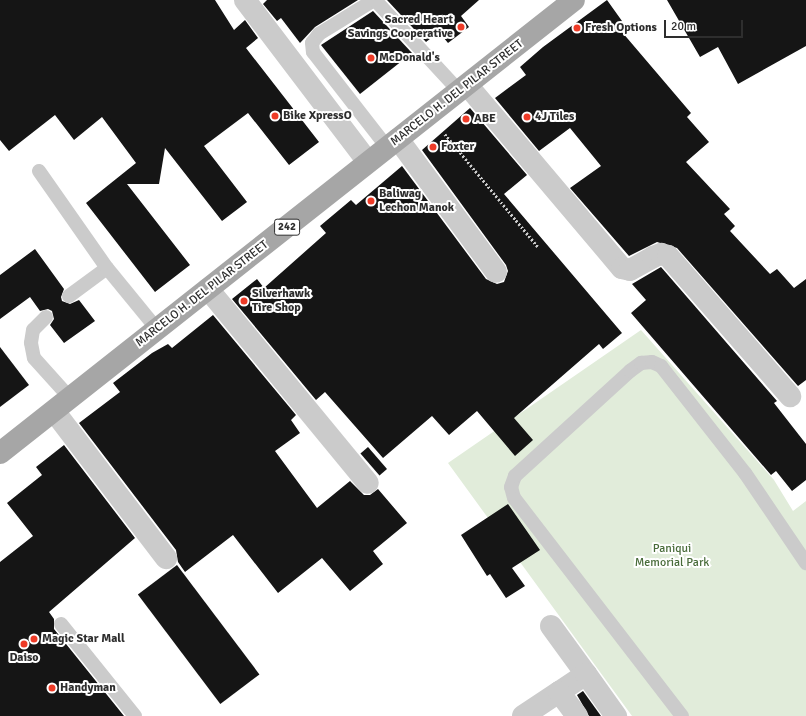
<!DOCTYPE html>
<style>
body{margin:0}
#map{position:relative;width:806px;height:716px;overflow:hidden;background:#fff;font-family:Signika,sans-serif}
div>[style]{position:absolute}
[style*='--x']{left:calc(var(--x)*1px);top:calc(var(--y)*1px);width:calc(var(--w)*1px);rotate:calc(var(--a)*1deg)}
.green>*{inset:0;background:#e1ecda}
.building>*{inset:0;background:#151515;transform-origin:0 0}
.path>*{height:2.5px;margin-top:-1.25px;transform-origin:0;background:repeating-linear-gradient(90deg,#cbcbcb 0 2px,transparent 0 4px)}
.service>*{height:14px;margin:-7px;padding:0 7px;transform-origin:7px;border-radius:7px;background:#cbcbcb}
.minor>*{height:22px;margin:-11px;padding:0 11px;transform-origin:11px;border-radius:11px;background:#cbcbcb}
.primary>*{height:22px;margin:-11px;padding:0 11px;transform-origin:11px;border-radius:11px;background:#a6a6a6}
.dots>*{width:11px;height:11px;translate:-50% -50%;box-sizing:border-box;border:2px solid #fff;border-radius:50%}
span{translate:-50% -50%;white-space:nowrap;text-align:center;line-height:1.15;-webkit-text-stroke:4px #fff;paint-order:stroke}
.shield-label span{padding:1px 3px;background:#fff;border:1px solid;border-radius:3px;-webkit-text-stroke-width:0}
.shield-label{font-size:11px;color:#2e2e2e;font-weight:700}
.poi-label{font-size:12px;color:#2e2e2e;font-weight:700}
.right{translate:-100% -50%;text-align:right}
.left{translate:0 -50%;text-align:left}
.street-label{font-size:12px;color:#2e2e2e}
.park-label{font-size:12px;color:#486b39}
.scale{position:absolute;left:664px;top:20px;width:79px;height:18px;box-sizing:border-box;border:2px solid #2e2e2e;border-top:0;padding-left:5px;font-size:12px;line-height:14px;white-space:nowrap;color:#2e2e2e;-webkit-text-stroke:3px #fff;paint-order:stroke}
</style>
<div id="map">
<div class="green">
<i style="clip-path:polygon(641px 330px,774px 480px,793px 511px,806px 501px,806px 716px,632px 716px,448px 463px)"></i>
</div>
<div class="building">
<i style="clip-path:polygon(0 0,215px 0,234px 30px,245px 20px,258px 38px,246px 48px,319px 142px,289px 165px,248px 113px,204px 146px,247px 202px,222px 221px,165px 148px,159px 184px,127px 184px,190px 265px,155px 292px,86px 203px,136px 163px,102px 117px,74px 140px,55px 115px,9px 151px,0 140px)"></i>
<i style="clip-path:polygon(267px 0,358px 0,315px 27px,300px 43px,281px 18px,277px 21px,263px 4px)"></i>
<i style="clip-path:polygon(387px 0,479px 0,461px 16px,469px 27px,448px 43px,439px 32px,426px 42px)"></i>
<i style="clip-path:polygon(607px 0,622px 21px,616px 25px,691px 113px,687px 117px,709px 142px,686px 162px,730px 209px,724px 214px,735px 226px,730px 231px,770px 274px,777px 269px,794px 288px,806px 279px,806px 380px,798px 386px,677px 248px,657px 242px,629px 256px,570px 188px,601px 166px,570px 128px,539px 151px,495px 98px,526px 75px,520px 67px,543px 47px)"></i>
<i style="clip-path:polygon(667px 0,806px 0,806px 46px,738px 84px,718px 47px,700px 57px)"></i>
<i style="clip-path:polygon(373px 11px,412px 53px,360px 94px,321px 45px)"></i>
<i style="clip-path:polygon(470px 108px,527px 175px,504px 194px,622px 333px,603px 349px,599px 344px,514px 418px,533px 440px,515px 456px,477px 411px,449px 435px,432px 416px,383px 458px,325px 392px,316px 400px,232px 299px,257px 279px,264px 288px,326px 233px,320px 226px,351px 200px,356px 205px,402px 166px,486px 279px,497px 284px,504px 282px,508px 271px,506px 265px,422px 150px)"></i>
<i style="clip-path:polygon(35px 249px,64px 289px,61px 297px,62px 301px,70px 304px,79px 300px,95px 321px,64px 343px,50px 325px,54px 319px,52px 311px,48px 309px,40px 311px,30px 297px,0 319px,0 275px)"></i>
<i style="clip-path:polygon(661px 267px,777px 401px,774px 403px,806px 444px,806px 480px,792px 491px,776px 471px,771px 475px,758px 460px,631px 313px,646px 300px,632px 284px)"></i>
<i style="clip-path:polygon(213px 315px,296px 415px,291px 420px,300px 433px,275px 451px,317px 508px,350px 481px,364px 495px,370px 495px,378px 489px,407px 523px,373px 551px,383px 564px,350px 591px,322px 558px,278px 593px,233px 535px,185px 572px,178px 562px,176px 550px,79px 423px,120px 392px,113px 383px,152px 353px,168px 344px,172px 348px)"></i>
<i style="clip-path:polygon(0 347px,29px 385px,0 407px)"></i>
<i style="clip-path:polygon(64px 445px,135px 538px,49px 612px,54px 619px,54px 629px,124px 716px,0 716px,0 562px,33px 536px,7px 503px,42px 475px,36px 467px)"></i>
<i style="left:368px;top:447px;width:29px;height:10px;rotate:49deg"></i>
<i style="clip-path:polygon(508px 504px,540px 550px,512px 568px,525px 586px,506px 598px,490px 574px,487px 576px,461px 535px)"></i>
<i style="left:177px;top:565px;width:137px;height:49px;rotate:53deg"></i>
<i style="clip-path:polygon(583px 691px,601px 716px,589px 716px,577px 695px)"></i>
</div>
<div class="path">
<i style="--x:445;--y:134;--w:146;--a:50.5"></i>
</div>
<div class="service">
<i style="--x:374;--y:0;--w:65;--a:148.3"></i>
<i style="--x:319;--y:34;--w:11;--a:128"></i>
<i style="--x:312;--y:43;--w:9;--a:84"></i>
<i style="--x:313;--y:52;--w:120;--a:52.1"></i>
<i style="--x:375;--y:0;--w:125;--a:47.3"></i>
<i style="--x:39;--y:171;--w:118;--a:55"></i>
<i style="--x:69;--y:296;--w:47;--a:-36.4"></i>
<i style="--x:107;--y:268;--w:79;--a:50.7"></i>
<i style="--x:46;--y:317;--w:18;--a:135"></i>
<i style="--x:33;--y:330;--w:13;--a:99"></i>
<i style="--x:31;--y:343;--w:15;--a:79"></i>
<i style="--x:34;--y:358;--w:54;--a:48"></i>
<i style="--x:61;--y:624;--w:118;--a:51.2"></i>
<i style="--x:682;--y:716;--w:275;--a:-127.6"></i>
<i style="--x:514;--y:498;--w:11;--a:-105"></i>
<i style="--x:511;--y:487;--w:12;--a:-70"></i>
<i style="--x:515;--y:476;--w:156;--a:-42.4"></i>
<i style="--x:630;--y:371;--w:14;--a:-36"></i>
<i style="--x:641;--y:363;--w:11;--a:-5"></i>
<i style="--x:652;--y:362;--w:10;--a:24"></i>
<i style="--x:661;--y:366;--w:136;--a:51.9"></i>
<i style="--x:745;--y:473;--w:109;--a:55.9"></i>
</div>
<div class="minor">
<i style="--x:245;--y:0;--w:203;--a:52.8"></i>
<i style="--x:468;--y:86;--w:238;--a:49.8"></i>
<i style="--x:622;--y:268;--w:8;--a:14"></i>
<i style="--x:630;--y:270;--w:26;--a:-29"></i>
<i style="--x:653;--y:257;--w:9;--a:-21"></i>
<i style="--x:661;--y:254;--w:7;--a:16"></i>
<i style="--x:668;--y:256;--w:186;--a:48.9"></i>
<i style="--x:398;--y:139;--w:165;--a:53.6"></i>
<i style="--x:208;--y:289;--w:251;--a:50.5"></i>
<i style="--x:54;--y:411;--w:185;--a:52.7"></i>
<i style="--x:551;--y:626;--w:59;--a:53.9"></i>
<i style="--x:586;--y:674;--w:32;--a:146"></i>
<i style="--x:586;--y:674;--w:52;--a:54.5"></i>
<i style="--x:523;--y:716;--w:43;--a:-33.7"></i>
<i style="--x:559;--y:692;--w:30;--a:53"></i>
</div>
<div class="primary">
<i style="--x:0;--y:453;--w:731;--a:-38.28"></i>
</div>
<div class="dots">
<i style="left:461px;top:27px;background:#ee3b27"></i>
<i style="left:577px;top:28px;background:#ee3b27"></i>
<i style="left:371px;top:58px;background:#ee3b27"></i>
<i style="left:275px;top:116px;background:#ee3b27"></i>
<i style="left:527px;top:117px;background:#ee3b27"></i>
<i style="left:466px;top:119px;background:#ee3b27"></i>
<i style="left:433px;top:147px;background:#ee3b27"></i>
<i style="left:371px;top:201px;background:#ee3b27"></i>
<i style="left:244px;top:301px;background:#ee3b27"></i>
<i style="left:34px;top:639px;background:#ee3b27"></i>
<i style="left:24px;top:644px;background:#ee3b27"></i>
<i style="left:52px;top:688px;background:#ee3b27"></i>
</div>
<div class="shield-label">
<span style="left:287px;top:227px">242</span>
</div>
<div class="poi-label">
<span class="right" style="left:453px;top:27px">Sacred Heart<br>Savings Cooperative</span>
<span class="left" style="left:585px;top:28px">Fresh Options</span>
<span class="left" style="left:379px;top:58px">McDonald's</span>
<span class="left" style="left:283px;top:116px">Bike XpressO</span>
<span class="left" style="left:535px;top:117px">4J Tiles</span>
<span class="left" style="left:474px;top:119px">ABE</span>
<span class="left" style="left:441px;top:147px">Foxter</span>
<span class="left" style="left:379px;top:201px">Baliwag<br>Lechon Manok</span>
<span class="left" style="left:252px;top:301px">Silverhawk<br>Tire Shop</span>
<span class="left" style="left:42px;top:639px">Magic Star Mall</span>
<span style="left:24px;top:658px">Daiso</span>
<span class="left" style="left:60px;top:688px">Handyman</span>
</div>
<div class="street-label">
<span style="left:457px;top:93px;rotate:-38deg">MARCELO H. DEL PILAR STREET</span>
<span style="left:202px;top:294px;rotate:-38deg">MARCELO H. DEL PILAR STREET</span>
</div>
<div class="park-label">
<span style="left:672px;top:556px">Paniqui<br>Memorial Park</span>
</div>
<div class="scale">20 m</div>
</div>
